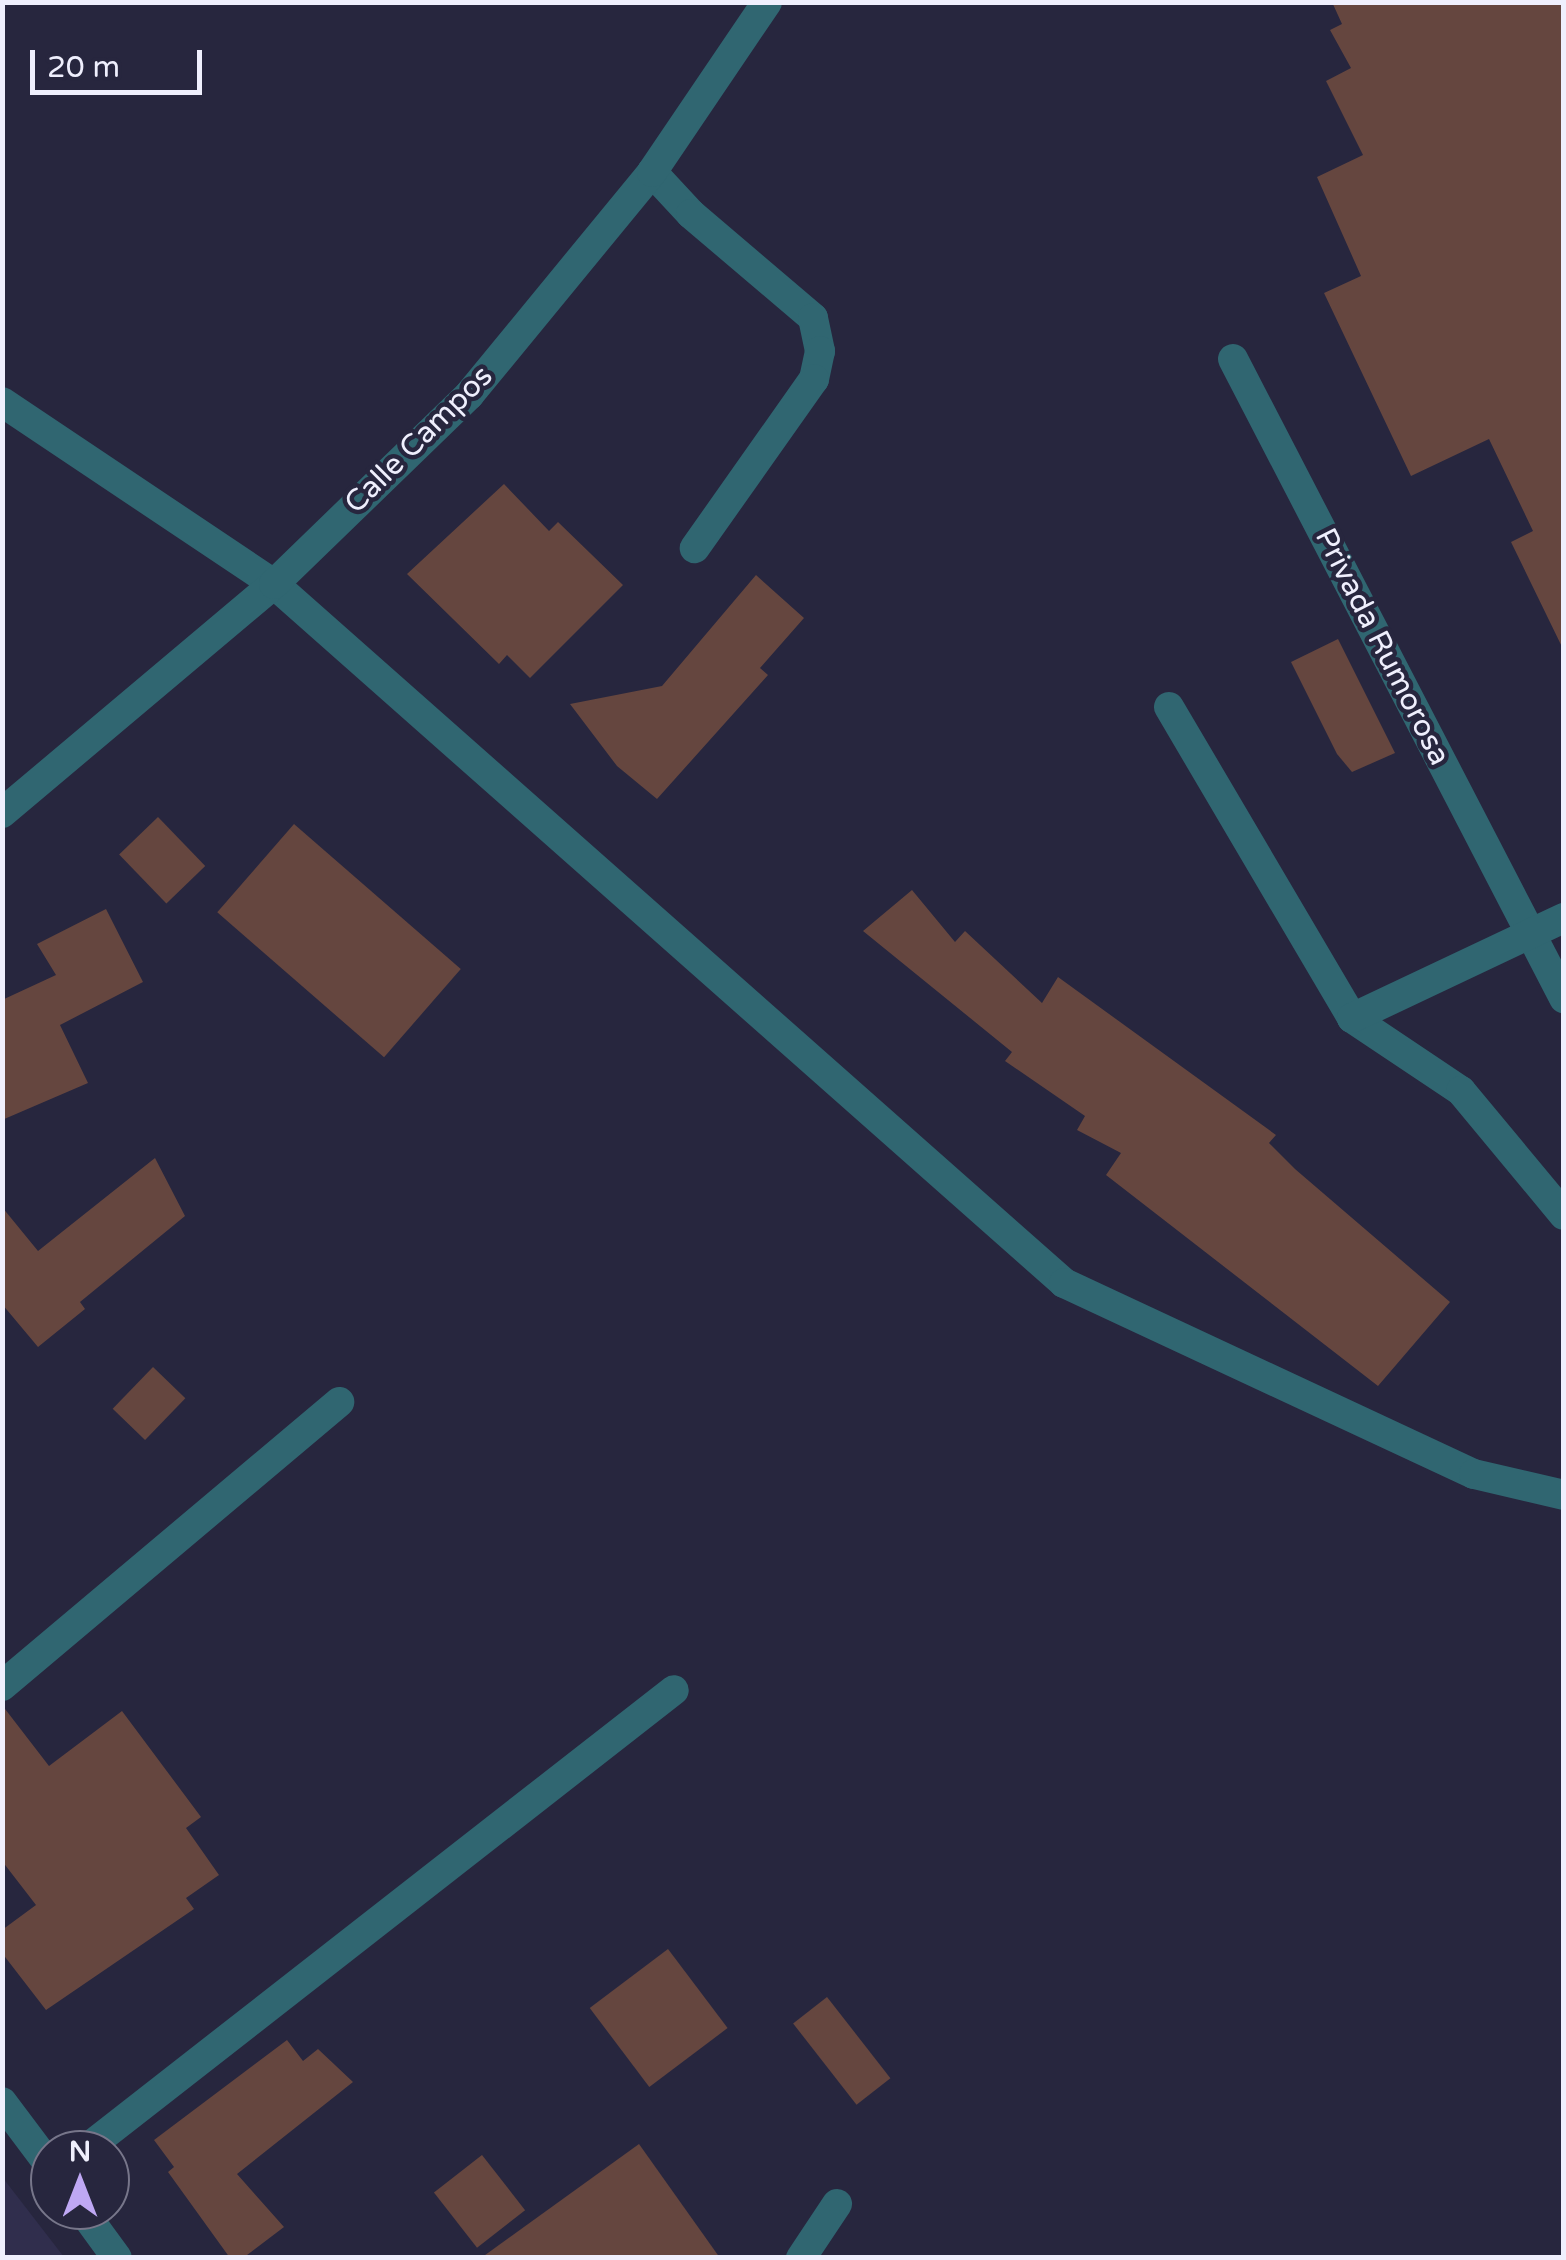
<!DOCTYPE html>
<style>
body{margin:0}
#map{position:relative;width:1566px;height:2260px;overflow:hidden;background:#27263e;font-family:"Varela Round",sans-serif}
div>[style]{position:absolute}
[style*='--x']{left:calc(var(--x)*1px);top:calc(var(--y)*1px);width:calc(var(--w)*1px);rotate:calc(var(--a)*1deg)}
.built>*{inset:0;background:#302e4d}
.building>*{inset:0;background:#65463f;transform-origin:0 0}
.minor>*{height:30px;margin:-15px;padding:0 15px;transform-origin:15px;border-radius:15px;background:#306671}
span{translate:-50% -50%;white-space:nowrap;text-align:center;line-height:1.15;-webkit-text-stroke:9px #27263e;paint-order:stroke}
.street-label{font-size:30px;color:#efeffd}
.frame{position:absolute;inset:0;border:5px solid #efeffd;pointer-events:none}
.north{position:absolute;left:30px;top:2130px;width:100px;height:100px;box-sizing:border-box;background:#27263e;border:2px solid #77768a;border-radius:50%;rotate:0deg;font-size:28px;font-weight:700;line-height:40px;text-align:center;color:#efeffd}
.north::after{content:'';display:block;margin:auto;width:35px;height:45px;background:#bfa8f4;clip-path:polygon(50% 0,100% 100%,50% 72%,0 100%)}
.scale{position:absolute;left:30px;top:50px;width:172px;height:45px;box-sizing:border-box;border:5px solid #efeffd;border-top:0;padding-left:12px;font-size:30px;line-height:35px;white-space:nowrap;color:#efeffd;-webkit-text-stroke:8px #27263e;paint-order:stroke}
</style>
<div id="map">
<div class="built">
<i style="clip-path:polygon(3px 2178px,64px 2257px,3px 2257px)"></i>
</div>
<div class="building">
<i style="clip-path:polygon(1332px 2px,1564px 2px,1564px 651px,1511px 542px,1533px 531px,1489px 439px,1411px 476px,1324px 293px,1361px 276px,1317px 177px,1363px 155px,1326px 81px,1351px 68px,1330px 30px,1342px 24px)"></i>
<i style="clip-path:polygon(504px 484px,549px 531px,558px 522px,623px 585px,530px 678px,507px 655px,499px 664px,407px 574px)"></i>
<i style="clip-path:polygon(756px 575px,804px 618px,760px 668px,768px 675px,657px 799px,617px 766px,570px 704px,662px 686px)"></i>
<i style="clip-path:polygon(1338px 639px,1395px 753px,1352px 772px,1337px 754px,1291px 662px)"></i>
<i style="left:158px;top:817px;width:68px;height:54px;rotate:46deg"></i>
<i style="left:294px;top:824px;width:221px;height:117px;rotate:41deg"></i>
<i style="clip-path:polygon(912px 890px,955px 942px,965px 931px,1042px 1003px,1058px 977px,1276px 1135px,1269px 1143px,1295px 1169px,1450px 1302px,1378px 1386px,1106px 1175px,1121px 1153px,1077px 1130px,1085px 1116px,1005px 1061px,1012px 1052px,863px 931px)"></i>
<i style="clip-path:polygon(106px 909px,143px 982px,60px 1025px,88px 1083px,2px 1120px,2px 1000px,56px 975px,37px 944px)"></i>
<i style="clip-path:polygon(155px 1158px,185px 1216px,80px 1302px,85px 1309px,38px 1347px,2px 1304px,2px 1207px,38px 1251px)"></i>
<i style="left:153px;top:1367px;width:45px;height:58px;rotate:44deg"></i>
<i style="clip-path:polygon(2px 1705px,49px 1766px,122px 1711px,201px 1817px,186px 1828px,219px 1875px,186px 1898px,194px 1909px,46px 2010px,2px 1953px,2px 1930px,36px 1905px,2px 1861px)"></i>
<i style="left:668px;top:1949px;width:99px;height:98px;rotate:53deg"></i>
<i style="left:827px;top:1997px;width:103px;height:43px;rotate:52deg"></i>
<i style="clip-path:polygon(287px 2040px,303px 2061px,318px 2049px,353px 2082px,237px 2174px,284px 2227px,243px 2258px,230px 2258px,168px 2172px,174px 2167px,154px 2140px)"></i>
<i style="clip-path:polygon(639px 2144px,720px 2258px,481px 2258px)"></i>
<i style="left:482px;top:2155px;width:70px;height:61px;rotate:52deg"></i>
</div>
<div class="minor">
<i style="--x:652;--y:172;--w:57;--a:47.1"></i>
<i style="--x:691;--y:214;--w:160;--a:40.4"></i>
<i style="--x:813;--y:318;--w:34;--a:78"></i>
<i style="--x:820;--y:351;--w:29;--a:102"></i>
<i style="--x:814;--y:379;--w:207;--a:125.2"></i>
<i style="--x:1233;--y:359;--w:720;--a:62.62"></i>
<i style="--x:2;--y:402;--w:327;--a:33.8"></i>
<i style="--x:274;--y:584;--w:1055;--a:41.5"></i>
<i style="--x:1064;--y:1283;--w:452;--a:25"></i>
<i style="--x:1474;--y:1474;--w:92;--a:13.1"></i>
<i style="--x:1169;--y:707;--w:361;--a:59.5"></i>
<i style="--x:1352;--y:1018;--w:131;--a:33.8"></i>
<i style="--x:1461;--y:1091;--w:161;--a:50.3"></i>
<i style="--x:2;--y:813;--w:356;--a:-40.1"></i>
<i style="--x:274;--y:584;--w:272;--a:-44.1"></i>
<i style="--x:469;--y:395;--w:288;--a:-50.6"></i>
<i style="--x:652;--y:172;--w:205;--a:-55.9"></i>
<i style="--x:1352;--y:1018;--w:234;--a:-25.3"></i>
<i style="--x:2;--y:1686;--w:441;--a:-40.1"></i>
<i style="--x:2;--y:2102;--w:80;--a:53.1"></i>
<i style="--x:85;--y:2150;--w:747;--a:-37.99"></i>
<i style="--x:82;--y:2210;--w:59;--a:53.9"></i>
<i style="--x:801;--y:2258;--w:65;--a:-56.3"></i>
</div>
<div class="street-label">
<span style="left:419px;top:440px;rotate:-45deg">Calle Campos</span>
<span style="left:1382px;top:647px;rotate:63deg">Privada Rumorosa</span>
</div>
<div class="frame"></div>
<div class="north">N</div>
<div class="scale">20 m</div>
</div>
